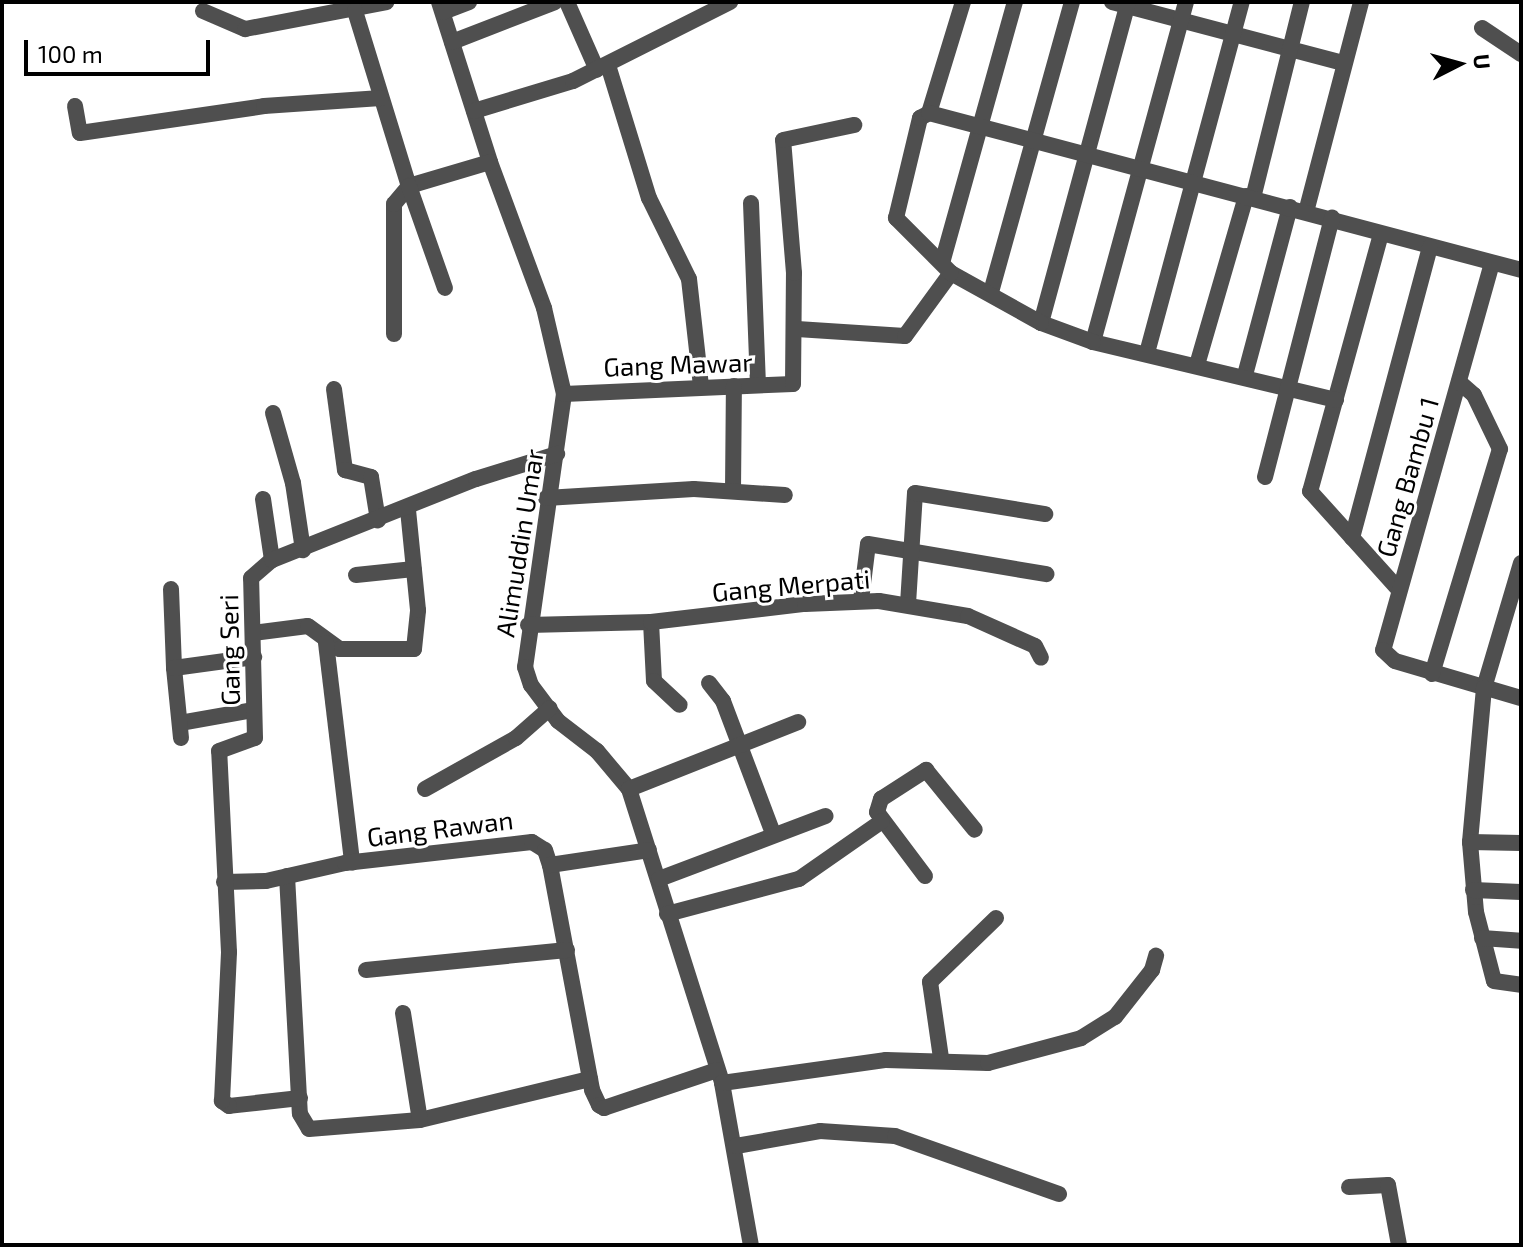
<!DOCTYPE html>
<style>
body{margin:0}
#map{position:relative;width:1523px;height:1247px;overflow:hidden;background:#fff;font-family:"Exo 2",sans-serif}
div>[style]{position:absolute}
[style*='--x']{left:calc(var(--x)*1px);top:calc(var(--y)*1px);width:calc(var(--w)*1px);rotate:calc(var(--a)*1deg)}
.minor>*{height:16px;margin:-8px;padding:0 8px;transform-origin:8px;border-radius:8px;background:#4f4f4f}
span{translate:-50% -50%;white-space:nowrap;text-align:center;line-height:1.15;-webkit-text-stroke:6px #fff;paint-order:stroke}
.street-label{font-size:26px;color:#000}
.frame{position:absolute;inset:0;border:4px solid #000;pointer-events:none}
.north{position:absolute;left:1419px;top:24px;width:80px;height:80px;-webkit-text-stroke:6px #fff;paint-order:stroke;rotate:84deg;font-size:22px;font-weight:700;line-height:32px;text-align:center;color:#000}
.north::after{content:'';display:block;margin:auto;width:28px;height:36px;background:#000;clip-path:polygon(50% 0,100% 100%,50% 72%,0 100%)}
.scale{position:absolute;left:24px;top:40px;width:186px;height:36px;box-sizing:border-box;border:4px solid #000;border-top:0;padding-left:10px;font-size:24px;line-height:28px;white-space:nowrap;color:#000;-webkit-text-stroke:6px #fff;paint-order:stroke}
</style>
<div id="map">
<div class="minor">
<i style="--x:439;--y:2;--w:168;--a:72.3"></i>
<i style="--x:490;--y:162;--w:156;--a:69.7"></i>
<i style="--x:544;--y:308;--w:88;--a:76.9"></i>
<i style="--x:564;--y:394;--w:276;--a:98.1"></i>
<i style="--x:525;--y:667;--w:19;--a:72"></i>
<i style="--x:531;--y:685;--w:45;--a:53.1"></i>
<i style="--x:558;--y:721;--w:49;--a:37.6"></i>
<i style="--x:597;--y:751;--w:50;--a:49.9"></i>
<i style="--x:629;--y:789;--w:308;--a:72.4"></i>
<i style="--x:722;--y:1083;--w:165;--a:79.9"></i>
<i style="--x:567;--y:2;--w:74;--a:66.2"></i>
<i style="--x:1112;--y:2;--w:239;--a:14.8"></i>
<i style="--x:203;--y:11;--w:46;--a:23.2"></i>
<i style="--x:245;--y:29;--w:144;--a:-10.8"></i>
<i style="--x:355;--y:11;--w:183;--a:72.9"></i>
<i style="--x:409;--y:186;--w:84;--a:-16.5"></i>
<i style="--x:443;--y:12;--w:28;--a:-21"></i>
<i style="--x:1482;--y:28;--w:47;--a:33.7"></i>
<i style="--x:452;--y:42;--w:110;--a:-21.2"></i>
<i style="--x:608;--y:65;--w:139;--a:72.9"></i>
<i style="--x:649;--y:198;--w:90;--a:63.7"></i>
<i style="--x:689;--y:279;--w:108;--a:83.6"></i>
<i style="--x:75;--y:106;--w:27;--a:80"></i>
<i style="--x:80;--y:133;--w:186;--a:-8.3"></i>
<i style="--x:264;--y:106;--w:117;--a:-3.9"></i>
<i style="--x:474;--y:111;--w:103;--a:-16.9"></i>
<i style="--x:573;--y:81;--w:176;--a:-26.7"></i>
<i style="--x:929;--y:113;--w:116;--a:-73"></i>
<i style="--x:1253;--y:198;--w:202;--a:-76"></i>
<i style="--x:751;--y:203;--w:182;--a:87.8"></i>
<i style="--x:1306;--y:212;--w:217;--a:-75.3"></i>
<i style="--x:1381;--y:234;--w:267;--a:105.4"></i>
<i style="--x:1310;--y:491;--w:133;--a:48"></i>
<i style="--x:942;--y:263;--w:271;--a:-74.4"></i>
<i style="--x:1492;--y:263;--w:402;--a:105.7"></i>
<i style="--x:1383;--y:650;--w:16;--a:43"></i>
<i style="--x:1395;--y:661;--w:131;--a:16.4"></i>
<i style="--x:991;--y:292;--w:301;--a:-74.4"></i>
<i style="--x:1041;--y:323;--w:333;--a:-74.8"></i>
<i style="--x:797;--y:329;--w:108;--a:3.7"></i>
<i style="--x:905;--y:336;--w:78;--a:-53.9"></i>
<i style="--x:394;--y:334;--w:130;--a:-90"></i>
<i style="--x:394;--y:204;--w:23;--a:-50"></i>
<i style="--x:409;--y:186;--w:108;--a:70.6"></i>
<i style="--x:1093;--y:342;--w:352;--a:-74.7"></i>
<i style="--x:1147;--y:353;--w:364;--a:-74.9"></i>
<i style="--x:1197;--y:365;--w:176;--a:-73.8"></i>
<i style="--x:1245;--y:375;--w:174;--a:-75"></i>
<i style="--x:334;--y:389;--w:82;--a:82.3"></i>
<i style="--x:345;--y:470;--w:27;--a:15"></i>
<i style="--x:371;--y:477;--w:44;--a:80.8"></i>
<i style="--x:564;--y:394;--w:229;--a:-2.5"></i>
<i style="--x:793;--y:384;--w:111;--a:-89.5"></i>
<i style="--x:794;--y:273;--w:133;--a:-94.7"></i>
<i style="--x:783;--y:140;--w:73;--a:-11.9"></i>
<i style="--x:1336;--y:400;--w:250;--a:-166.6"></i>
<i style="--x:1093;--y:342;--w:55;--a:-159.9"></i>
<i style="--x:1041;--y:323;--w:103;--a:-150.9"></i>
<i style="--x:951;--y:273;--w:78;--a:-135"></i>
<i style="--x:896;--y:218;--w:103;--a:-76.5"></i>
<i style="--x:920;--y:118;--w:10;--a:-29"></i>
<i style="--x:929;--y:113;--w:612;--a:14.85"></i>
<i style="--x:273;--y:413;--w:73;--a:74.1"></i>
<i style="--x:293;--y:483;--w:68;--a:81.5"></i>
<i style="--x:1265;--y:477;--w:268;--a:-75.5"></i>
<i style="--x:733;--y:491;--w:105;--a:-89.5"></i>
<i style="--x:546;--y:498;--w:148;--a:-3.5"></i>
<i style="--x:694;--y:489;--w:91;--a:3.8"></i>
<i style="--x:263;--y:499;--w:62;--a:81.6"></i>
<i style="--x:1352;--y:538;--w:301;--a:-75"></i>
<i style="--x:1521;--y:563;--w:130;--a:106.5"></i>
<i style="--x:1484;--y:688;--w:155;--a:95.2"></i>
<i style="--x:1470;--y:842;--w:70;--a:85.1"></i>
<i style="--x:1476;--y:912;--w:71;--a:75.4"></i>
<i style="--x:1494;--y:981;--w:27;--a:8"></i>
<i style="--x:356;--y:575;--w:58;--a:-5.9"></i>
<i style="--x:171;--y:589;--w:79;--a:87.8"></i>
<i style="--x:861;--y:600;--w:56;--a:-82.9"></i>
<i style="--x:868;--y:544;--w:181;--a:9.6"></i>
<i style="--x:908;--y:604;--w:111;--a:-86.4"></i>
<i style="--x:915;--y:493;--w:132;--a:9.2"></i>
<i style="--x:651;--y:622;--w:59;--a:87.1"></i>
<i style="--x:654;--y:681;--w:35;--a:43"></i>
<i style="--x:528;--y:625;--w:123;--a:-1.4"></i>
<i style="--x:651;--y:622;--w:155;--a:-6.7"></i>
<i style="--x:805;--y:604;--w:74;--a:-2.3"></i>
<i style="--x:879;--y:601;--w:90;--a:9.6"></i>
<i style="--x:968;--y:616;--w:73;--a:24.1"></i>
<i style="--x:1035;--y:646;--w:13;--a:63"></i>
<i style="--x:253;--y:633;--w:55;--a:-7.3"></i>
<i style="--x:308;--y:626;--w:39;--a:36"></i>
<i style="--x:340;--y:649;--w:74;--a:0"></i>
<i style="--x:414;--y:649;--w:39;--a:-84"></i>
<i style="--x:418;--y:610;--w:101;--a:-95.7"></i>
<i style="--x:326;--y:643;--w:221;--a:83.2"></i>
<i style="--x:1432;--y:674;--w:235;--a:-73.2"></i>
<i style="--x:1500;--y:449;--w:60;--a:-115.7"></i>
<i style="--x:1474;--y:395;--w:20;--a:-139"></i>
<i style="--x:709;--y:683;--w:23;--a:52"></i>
<i style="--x:723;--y:701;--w:141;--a:69.3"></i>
<i style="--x:180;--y:723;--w:75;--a:-10"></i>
<i style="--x:181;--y:738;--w:70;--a:-95.7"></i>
<i style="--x:174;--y:668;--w:81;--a:-7.8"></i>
<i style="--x:425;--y:789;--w:104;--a:-29.3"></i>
<i style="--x:516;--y:738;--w:45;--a:-41.4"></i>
<i style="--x:629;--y:789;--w:182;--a:-21.6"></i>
<i style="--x:1470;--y:842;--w:51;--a:1.1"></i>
<i style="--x:550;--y:865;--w:229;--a:79.4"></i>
<i style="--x:592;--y:1090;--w:17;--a:65"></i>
<i style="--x:599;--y:1105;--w:6;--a:31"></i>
<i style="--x:604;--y:1108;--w:119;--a:-18.6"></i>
<i style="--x:287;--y:876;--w:238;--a:86.9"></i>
<i style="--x:300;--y:1114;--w:17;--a:59"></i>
<i style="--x:309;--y:1129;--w:111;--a:-4.6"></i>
<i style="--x:420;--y:1120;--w:175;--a:-13.6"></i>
<i style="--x:925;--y:876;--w:80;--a:-126.9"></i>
<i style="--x:877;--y:812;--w:14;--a:-73"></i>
<i style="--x:881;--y:799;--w:54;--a:-32.8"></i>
<i style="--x:926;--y:770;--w:77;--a:50.8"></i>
<i style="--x:659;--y:879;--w:178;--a:-20.7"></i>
<i style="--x:224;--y:882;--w:42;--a:-1.4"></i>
<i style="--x:266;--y:881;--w:81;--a:-12.8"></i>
<i style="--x:345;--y:863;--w:188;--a:-6.4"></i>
<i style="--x:532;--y:842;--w:15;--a:32"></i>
<i style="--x:545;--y:850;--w:16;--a:72"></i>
<i style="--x:550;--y:865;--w:100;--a:-8.6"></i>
<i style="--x:1473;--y:890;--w:48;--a:2.4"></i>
<i style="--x:667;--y:914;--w:137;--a:-14.9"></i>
<i style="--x:799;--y:879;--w:101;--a:-34.9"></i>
<i style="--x:1482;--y:938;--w:39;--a:4"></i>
<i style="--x:366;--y:970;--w:202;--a:-5.7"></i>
<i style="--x:403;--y:1013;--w:108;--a:81"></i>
<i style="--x:941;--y:1058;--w:77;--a:-98.2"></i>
<i style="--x:930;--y:982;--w:92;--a:-44.1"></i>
<i style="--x:722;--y:1083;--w:166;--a:-8"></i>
<i style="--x:886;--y:1060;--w:102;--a:1.7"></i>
<i style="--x:988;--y:1063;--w:96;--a:-15"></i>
<i style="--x:1081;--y:1038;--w:40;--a:-32"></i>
<i style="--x:1115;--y:1017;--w:60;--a:-51.8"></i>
<i style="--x:1152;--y:970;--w:15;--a:-74"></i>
<i style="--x:300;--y:1098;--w:71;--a:173.6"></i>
<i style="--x:229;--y:1106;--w:9;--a:-144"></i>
<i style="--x:222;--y:1101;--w:149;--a:-87.3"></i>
<i style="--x:229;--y:952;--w:201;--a:-92.8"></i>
<i style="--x:219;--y:751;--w:38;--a:-20"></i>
<i style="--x:255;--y:738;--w:160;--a:-91.4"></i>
<i style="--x:251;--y:578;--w:28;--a:-41"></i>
<i style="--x:272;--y:560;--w:219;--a:-21.7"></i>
<i style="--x:476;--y:479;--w:85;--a:-17.2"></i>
<i style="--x:736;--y:1146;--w:85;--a:-10.1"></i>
<i style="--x:820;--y:1131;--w:75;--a:3.8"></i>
<i style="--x:895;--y:1136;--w:174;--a:19.5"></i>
<i style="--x:1349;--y:1187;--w:39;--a:-3"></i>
<i style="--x:1388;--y:1185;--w:61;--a:79.6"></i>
</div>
<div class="street-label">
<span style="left:678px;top:364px;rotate:-2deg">Gang Mawar</span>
<span style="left:1407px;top:477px;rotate:-74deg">Gang Bambu 1</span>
<span style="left:519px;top:543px;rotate:-81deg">Alimuddin Umar</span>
<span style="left:791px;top:585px;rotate:-5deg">Gang Merpati</span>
<span style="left:229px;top:650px;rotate:-91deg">Gang Seri</span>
<span style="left:440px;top:828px;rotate:-7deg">Gang Rawan</span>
</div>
<div class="frame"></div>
<div class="north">U</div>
<div class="scale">100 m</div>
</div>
